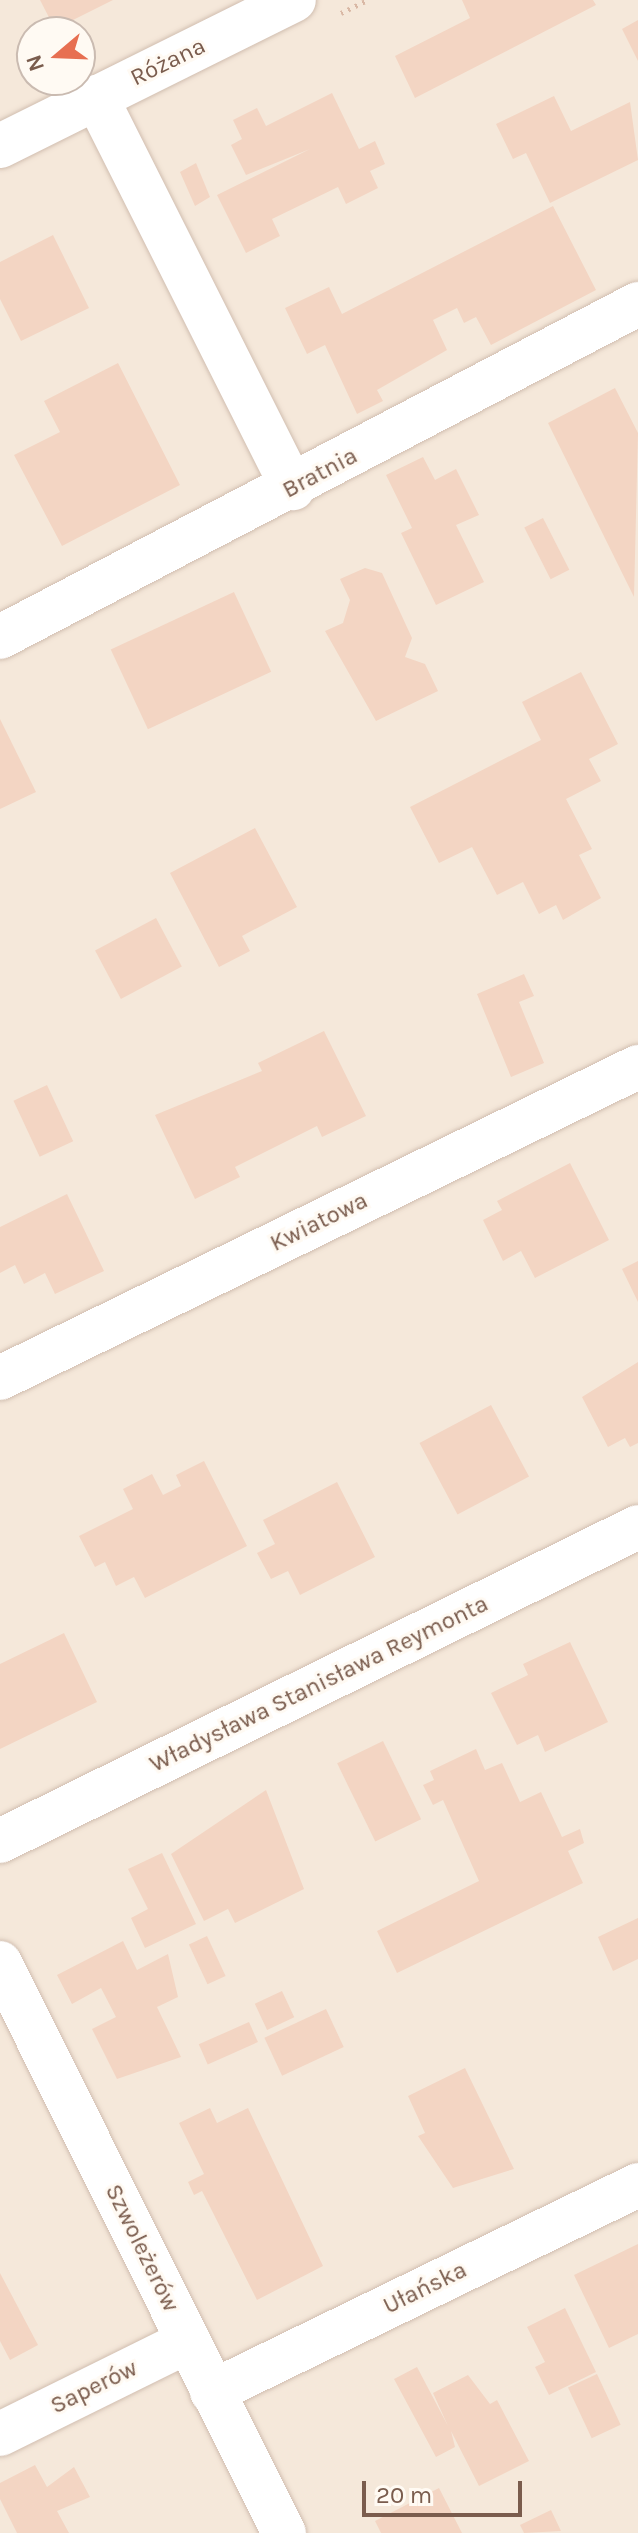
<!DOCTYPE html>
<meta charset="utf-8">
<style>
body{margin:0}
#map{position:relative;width:638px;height:2533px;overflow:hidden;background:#fdf6ec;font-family:Karla,sans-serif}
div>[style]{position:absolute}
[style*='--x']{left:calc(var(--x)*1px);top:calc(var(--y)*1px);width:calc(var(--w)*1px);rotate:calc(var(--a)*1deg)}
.residential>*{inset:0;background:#f5e8da}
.building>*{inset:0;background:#f3d5c3;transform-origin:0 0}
.path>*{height:5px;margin-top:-2.5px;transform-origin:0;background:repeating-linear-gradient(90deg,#d9b8a5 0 2px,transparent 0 8px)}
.roads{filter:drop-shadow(0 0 2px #d1beb0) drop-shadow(0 0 2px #d1beb0)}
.minor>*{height:44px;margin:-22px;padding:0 22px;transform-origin:22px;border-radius:22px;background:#fff}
span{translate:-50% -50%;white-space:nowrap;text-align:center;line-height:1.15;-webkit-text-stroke:6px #fffaf3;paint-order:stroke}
.street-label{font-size:24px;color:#7a5c4d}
.north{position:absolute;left:16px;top:16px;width:80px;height:80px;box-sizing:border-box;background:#fffaf3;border:2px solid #cabbb1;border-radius:50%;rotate:251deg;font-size:22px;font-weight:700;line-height:32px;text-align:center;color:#7a5c4d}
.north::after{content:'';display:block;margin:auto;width:28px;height:36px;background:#e76f51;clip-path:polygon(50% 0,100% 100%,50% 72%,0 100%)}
.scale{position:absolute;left:362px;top:2481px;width:160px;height:36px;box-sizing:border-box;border:4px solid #7a5c4d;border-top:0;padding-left:10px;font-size:24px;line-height:28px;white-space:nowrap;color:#7a5c4d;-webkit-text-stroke:6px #fffaf3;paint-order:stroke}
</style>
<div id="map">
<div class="residential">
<i style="clip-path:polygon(evenodd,0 0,638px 0,638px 2533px,287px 2533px,0 1952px,0 0,32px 32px,80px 32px,80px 80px,32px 80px,32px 32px)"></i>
<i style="clip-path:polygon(0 1976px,274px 2533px,0 2533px)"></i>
</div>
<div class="building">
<i style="clip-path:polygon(40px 0,113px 0,55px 29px)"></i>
<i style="clip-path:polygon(462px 0,593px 0,596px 5px,415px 98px,395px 56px,470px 18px)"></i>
<i style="clip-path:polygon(638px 20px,638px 61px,622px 29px)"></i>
<i style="clip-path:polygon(332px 93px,359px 149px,375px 141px,385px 164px,370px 171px,378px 188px,346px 204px,338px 187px,272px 219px,280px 236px,246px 253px,217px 195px,310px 149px,246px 175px,231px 145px,242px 139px,233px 120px,257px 108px,266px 126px)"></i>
<i style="clip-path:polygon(554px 96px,571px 131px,630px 102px,638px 160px,550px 203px,526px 153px,513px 159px,496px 124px)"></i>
<i style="clip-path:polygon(196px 163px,210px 197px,195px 206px,180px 172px)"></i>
<i style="clip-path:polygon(553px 206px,596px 290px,491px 345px,476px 317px,464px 323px,457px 308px,433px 320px,447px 350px,377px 390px,383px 401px,357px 414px,325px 345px,307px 354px,285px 308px,329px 287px,342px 314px)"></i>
<i style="clip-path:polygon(53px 235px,89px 308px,21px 341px,0 299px,0 262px)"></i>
<i style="clip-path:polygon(118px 363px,180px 485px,62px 546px,14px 455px,60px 432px,44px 401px)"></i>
<i style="clip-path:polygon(615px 388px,638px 433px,634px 597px,548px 423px)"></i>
<i style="clip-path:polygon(423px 457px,435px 480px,456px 469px,479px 515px,456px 525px,484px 582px,436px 605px,401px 533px,412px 528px,386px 475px)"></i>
<i style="left:543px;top:518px;width:58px;height:21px;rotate:63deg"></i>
<i style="clip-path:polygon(365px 568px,382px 573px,412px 638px,405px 657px,425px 664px,438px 691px,376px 721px,325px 631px,343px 623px,350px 600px,340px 579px)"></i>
<i style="left:234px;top:592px;width:88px;height:136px;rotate:65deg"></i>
<i style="clip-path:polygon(581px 672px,618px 744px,589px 759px,601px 781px,566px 799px,592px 849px,579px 855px,601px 898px,563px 920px,556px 905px,539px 914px,523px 882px,497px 895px,472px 847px,439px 863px,410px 807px,541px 740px,522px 702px)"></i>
<i style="clip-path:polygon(0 719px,36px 792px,0 809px)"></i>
<i style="clip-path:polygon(255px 828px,297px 907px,242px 936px,250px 951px,219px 967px,170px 873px)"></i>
<i style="left:156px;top:918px;width:55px;height:69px;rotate:62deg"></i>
<i style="clip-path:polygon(524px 974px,534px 996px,519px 1002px,544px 1063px,511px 1077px,477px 994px)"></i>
<i style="clip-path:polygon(324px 1031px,366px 1116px,322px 1137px,317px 1126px,235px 1167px,240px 1177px,195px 1199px,155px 1115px,262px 1071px,258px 1063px)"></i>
<i style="left:47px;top:1085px;width:62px;height:37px;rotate:65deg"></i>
<i style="clip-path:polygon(570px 1163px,609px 1240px,535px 1278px,521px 1251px,503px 1261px,483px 1220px,502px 1210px,497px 1201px)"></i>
<i style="clip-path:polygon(67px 1194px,104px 1271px,55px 1294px,45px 1273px,24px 1284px,15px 1265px,0 1273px,0 1227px)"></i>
<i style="clip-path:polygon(638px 1261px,638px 1302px,622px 1269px)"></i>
<i style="clip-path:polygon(638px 1362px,638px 1443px,630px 1447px,625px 1438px,608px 1447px,582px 1397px)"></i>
<i style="left:491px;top:1405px;width:81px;height:81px;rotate:62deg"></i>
<i style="clip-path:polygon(204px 1461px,247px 1546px,145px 1598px,134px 1577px,116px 1586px,105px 1562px,95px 1567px,79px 1536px,133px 1509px,123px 1489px,152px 1474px,163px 1495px,181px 1486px,176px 1475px)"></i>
<i style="clip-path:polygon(337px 1482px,375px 1557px,300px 1595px,288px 1571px,271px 1579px,257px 1553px,275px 1544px,263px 1520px)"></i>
<i style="clip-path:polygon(64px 1633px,97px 1702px,0 1749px,0 1664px)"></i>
<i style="clip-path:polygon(570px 1642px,608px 1722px,545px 1752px,538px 1735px,517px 1745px,491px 1693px,528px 1675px,523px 1664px)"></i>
<i style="left:383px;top:1741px;width:87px;height:51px;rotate:64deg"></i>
<i style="clip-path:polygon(476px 1749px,485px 1770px,502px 1763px,520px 1802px,541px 1792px,562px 1837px,580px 1829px,584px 1843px,568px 1851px,583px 1883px,397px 1973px,377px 1931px,479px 1881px,443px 1800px,433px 1805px,423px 1785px,434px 1780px,430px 1771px)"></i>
<i style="clip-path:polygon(266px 1790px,304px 1889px,235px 1923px,228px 1909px,204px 1921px,171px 1854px)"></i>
<i style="clip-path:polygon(162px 1853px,196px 1924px,145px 1948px,131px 1918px,148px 1909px,128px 1869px)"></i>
<i style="clip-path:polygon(638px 1918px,638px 1959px,613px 1971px,598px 1937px)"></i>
<i style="left:207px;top:1936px;width:44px;height:20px;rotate:65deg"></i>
<i style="clip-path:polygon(123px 1941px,137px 1970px,168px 1954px,178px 1997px,157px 2007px,181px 2057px,117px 2079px,92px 2029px,116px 2017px,101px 1988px,72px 2004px,57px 1975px)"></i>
<i style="left:282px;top:1991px;width:29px;height:30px;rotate:65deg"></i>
<i style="left:326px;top:2009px;width:42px;height:68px;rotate:65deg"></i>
<i style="left:249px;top:2022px;width:22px;height:55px;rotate:66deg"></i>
<i style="clip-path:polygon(465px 2068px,514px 2169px,453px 2188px,418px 2136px,425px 2133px,408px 2096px)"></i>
<i style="clip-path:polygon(210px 2108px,217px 2123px,248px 2108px,323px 2266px,257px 2300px,202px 2191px,194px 2195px,188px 2182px,204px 2174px,179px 2123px)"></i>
<i style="clip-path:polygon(638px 2244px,638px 2334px,609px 2348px,574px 2275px)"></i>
<i style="clip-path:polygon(0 2273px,38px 2345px,10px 2360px,0 2341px)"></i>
<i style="clip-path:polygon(565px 2308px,596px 2372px,549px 2395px,535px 2367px,545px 2362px,527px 2327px)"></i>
<i style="clip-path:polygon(417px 2367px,448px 2426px,433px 2393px,468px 2375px,490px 2404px,497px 2400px,529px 2461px,479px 2486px,451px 2431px,455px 2447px,436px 2457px,394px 2379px)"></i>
<i style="left:597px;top:2374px;width:56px;height:32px;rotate:65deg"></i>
<i style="clip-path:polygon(35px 2465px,47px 2487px,74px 2467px,90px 2497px,57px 2511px,69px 2533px,17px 2533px,0 2499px,0 2483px)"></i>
<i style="clip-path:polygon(439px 2488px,462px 2533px,381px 2533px,375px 2521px)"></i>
<i style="clip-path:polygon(551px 2510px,561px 2531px,524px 2533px,520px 2525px)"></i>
</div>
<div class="path">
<i style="--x:341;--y:13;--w:30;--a:-26"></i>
</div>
<div class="roads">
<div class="minor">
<i style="--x:96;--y:97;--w:438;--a:63.3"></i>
<i style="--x:0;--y:146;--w:328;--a:-26.4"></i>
<i style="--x:0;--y:637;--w:720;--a:-27.56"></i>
<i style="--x:0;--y:1378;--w:710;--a:-25.99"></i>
<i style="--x:0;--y:1841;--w:711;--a:-26.2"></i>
<i style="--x:0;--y:1963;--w:637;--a:63.52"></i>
<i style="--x:212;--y:2392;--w:474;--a:-25.9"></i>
<i style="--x:0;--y:2434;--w:210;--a:-26.3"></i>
</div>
</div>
<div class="street-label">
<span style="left:168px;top:62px;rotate:-26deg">Różana</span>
<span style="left:320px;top:473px;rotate:-28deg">Bratnia</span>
<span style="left:319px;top:1222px;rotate:-26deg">Kwiatowa</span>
<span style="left:319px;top:1684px;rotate:-26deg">Władysława Stanisława Reymonta</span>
<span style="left:142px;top:2248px;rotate:64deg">Szwoleżerów</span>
<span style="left:425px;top:2288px;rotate:-26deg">Ułańska</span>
<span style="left:94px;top:2387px;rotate:-26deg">Saperów</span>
</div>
<div class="north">N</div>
<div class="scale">20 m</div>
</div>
